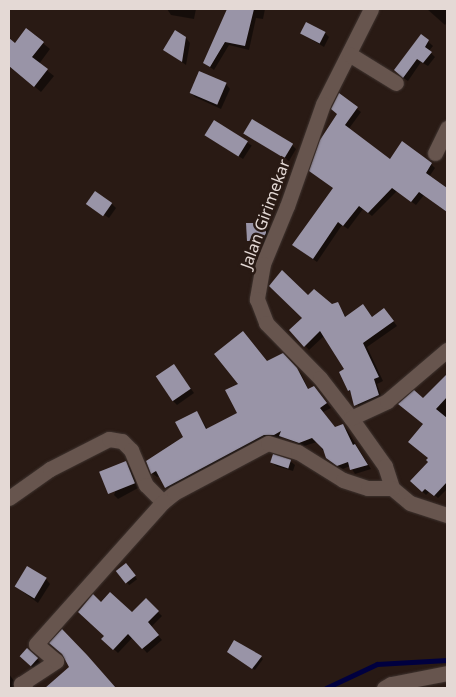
<!DOCTYPE html>
<style>
body{margin:0}
#map{position:relative;width:456px;height:697px;overflow:hidden;background:#291a14;font-family:"Noto Sans",sans-serif}
div>[style]{position:absolute}
[style*='--x']{left:calc(var(--x)*1px);top:calc(var(--y)*1px);width:calc(var(--w)*1px);rotate:calc(var(--a)*1deg)}
.shadow>*{inset:0;background:#0007;transform-origin:0 0}
.stream>*{height:4.5px;margin:-2.25px;padding:0 2.25px;transform-origin:2.25px;border-radius:2.25px;background:#00003f}
.building>*{inset:0;background:#9994a7;transform-origin:0 0}
.roads{filter:drop-shadow(0 0 1px #3f3430) drop-shadow(0 0 1px #3f3430)}
.minor>*{height:15px;margin:-7.5px;padding:0 7.5px;transform-origin:7.5px;border-radius:7.5px;background:#67554e}
span{translate:-50% -50%;white-space:nowrap;text-align:center;line-height:1.15;-webkit-text-stroke:5px #291a14;paint-order:stroke}
.street-label{font-size:16px;color:#e4d9d5}
.frame{position:absolute;inset:0;border:10px solid #e4d9d5;pointer-events:none}
</style>
<div id="map">
<div class="shadow">
<i style="clip-path:polygon(167px 9px,196px 9px,194px 19px,171px 15px)"></i>
<i style="clip-path:polygon(228px 9px,265px 9px,263px 19px,256px 18px,249px 50px,229px 45px,214px 70px,204px 63px)"></i>
<i style="clip-path:polygon(427px 9px,447px 9px,447px 22px,445px 25px)"></i>
<i style="clip-path:polygon(27px 30px,50px 49px,39px 64px,54px 76px,41px 92px,9px 65px,9px 39px,16px 44px)"></i>
<i style="clip-path:polygon(325px 33px,329px 37px,324px 47px,302px 34px)"></i>
<i style="clip-path:polygon(422px 36px,433px 46px,429px 51px,435px 57px,428px 66px,421px 62px,408px 81px,399px 75px)"></i>
<i style="clip-path:polygon(186px 38px,190px 43px,186px 65px,165px 50px)"></i>
<i style="clip-path:polygon(226px 84px,230px 89px,221px 109px,195px 97px,191px 93px)"></i>
<i style="clip-path:polygon(339px 95px,361px 112px,348px 130px,390px 160px,431px 164px,435px 168px,429px 177px,447px 196px,447px 212px,424px 195px,416px 205px,397px 191px,372px 216px,363px 209px,348px 229px,342px 225px,317px 262px,293px 245px,334px 188px)"></i>
<i style="left:214px;top:121px;width:45px;height:16px;rotate:33deg"></i>
<i style="clip-path:polygon(245px 133px,292px 145px,296px 149px,289px 161px)"></i>
<i style="clip-path:polygon(111px 203px,116px 208px,109px 218px,88px 204px)"></i>
<i style="clip-path:polygon(265px 224px,270px 228px,267px 245px,252px 245px,248px 240px)"></i>
<i style="clip-path:polygon(309px 297px,332px 306px,337px 303px,346px 317px,367px 310px,373px 318px,388px 314px,397px 326px,367px 347px,383px 381px,377px 384px,382px 399px,360px 409px,349px 390px,346px 370px,324px 336px,309px 350px,290px 330px,303px 318px)"></i>
<i style="clip-path:polygon(282px 355px,301px 374px,309px 390px,318px 392px,331px 408px,323px 412px,335px 428px,343px 426px,347px 430px,371px 469px,355px 474px,350px 466px,343px 469px,332px 463px,317px 442px,304px 446px,282px 437px,170px 492px,160px 476px,157px 477px,152px 473px,184px 438px,197px 412px,208px 430px,239px 414px,240px 384px,267px 363px)"></i>
<i style="clip-path:polygon(174px 365px,194px 393px,177px 405px,172px 400px)"></i>
<i style="clip-path:polygon(447px 376px,447px 489px,438px 498px,430px 491px,426px 495px,411px 481px,430px 462px,423px 400px)"></i>
<i style="clip-path:polygon(290px 461px,295px 465px,293px 471px,276px 466px,272px 462px)"></i>
<i style="clip-path:polygon(125px 463px,130px 467px,138px 488px,118px 499px,114px 495px)"></i>
<i style="left:126px;top:565px;width:18px;height:10px;rotate:52deg"></i>
<i style="clip-path:polygon(46px 579px,50px 584px,38px 603px,15px 586px)"></i>
<i style="clip-path:polygon(146px 600px,162px 616px,151px 627px,162px 640px,147px 653px,133px 637px,118px 653px,103px 639px,106px 636px,102px 604px,132px 613px)"></i>
<i style="clip-path:polygon(62px 631px,115px 688px,50px 688px,49px 687px,70px 667px)"></i>
<i style="left:27px;top:649px;width:20px;height:9px;rotate:45deg"></i>
<i style="clip-path:polygon(231px 654px,261px 657px,263px 659px,255px 670px)"></i>
<i style="clip-path:polygon(9px 674px,17px 685px,16px 688px,9px 688px)"></i>
</div>
<div class="stream">
<i style="--x:326;--y:688;--w:56;--a:-25.2"></i>
<i style="--x:377;--y:664;--w:70;--a:-3.3"></i>
</div>
<div class="building">
<i style="clip-path:polygon(227px 9px,254px 9px,245px 46px,225px 42px,210px 67px,203px 63px)"></i>
<i style="left:306px;top:22px;width:22px;height:13px;rotate:27deg"></i>
<i style="clip-path:polygon(26px 28px,44px 42px,32px 57px,48px 69px,34px 87px,9px 66px,9px 38px,15px 43px)"></i>
<i style="clip-path:polygon(175px 30px,186px 37px,182px 62px,163px 50px)"></i>
<i style="clip-path:polygon(421px 34px,429px 40px,425px 47px,432px 52px,423px 63px,417px 59px,403px 78px,394px 70px)"></i>
<i style="left:199px;top:71px;width:30px;height:24px;rotate:23deg"></i>
<i style="clip-path:polygon(339px 93px,358px 107px,345px 125px,390px 159px,402px 141px,432px 163px,426px 173px,447px 188px,447px 212px,419px 192px,411px 202px,392px 188px,368px 213px,359px 206px,343px 226px,338px 222px,313px 259px,292px 245px,333px 188px,309px 171px,320px 140px,337px 114px,331px 109px)"></i>
<i style="left:252px;top:119px;width:48px;height:17px;rotate:31deg"></i>
<i style="left:214px;top:120px;width:40px;height:18px;rotate:32deg"></i>
<i style="left:95px;top:191px;width:21px;height:16px;rotate:35deg"></i>
<i style="clip-path:polygon(246px 223px,266px 223px,266px 233px,262px 241px,247px 241px)"></i>
<i style="clip-path:polygon(282px 270px,308px 295px,314px 289px,332px 304px,338px 302px,345px 317px,363px 304px,372px 317px,384px 308px,394px 321px,363px 343px,379px 377px,374px 379px,379px 395px,354px 406px,350px 390px,348px 391px,339px 372px,344px 369px,320px 331px,304px 347px,289px 330px,302px 318px,269px 286px)"></i>
<i style="clip-path:polygon(243px 331px,267px 361px,283px 353px,297px 368px,308px 389px,314px 386px,327px 403px,320px 408px,335px 427px,343px 424px,353px 445px,355px 444px,368px 465px,350px 470px,348px 462px,337px 466px,326px 458px,323px 449px,312px 438px,299px 443px,279px 436px,281px 431px,274px 435px,264px 435px,165px 488px,156px 471px,151px 474px,146px 461px,183px 437px,175px 422px,197px 411px,206px 429px,237px 413px,225px 390px,238px 384px,214px 354px)"></i>
<i style="left:174px;top:364px;width:30px;height:22px;rotate:56deg"></i>
<i style="clip-path:polygon(447px 374px,447px 397px,436px 409px,447px 418px,447px 482px,434px 496px,425px 489px,422px 492px,410px 481px,428px 462px,426px 460px,428px 458px,408px 442px,423px 424px,398px 404px,414px 390px,423px 398px)"></i>
<i style="left:273px;top:454px;width:19px;height:9px;rotate:18deg"></i>
<i style="left:126px;top:461px;width:24px;height:29px;rotate:68deg"></i>
<i style="left:126px;top:563px;width:16px;height:13px;rotate:52deg"></i>
<i style="left:27px;top:566px;width:23px;height:24px;rotate:31deg"></i>
<i style="clip-path:polygon(110px 592px,132px 612px,146px 598px,159px 611px,148px 622px,159px 635px,142px 649px,128px 634px,113px 650px,101px 639px,104px 636px,78px 612px,93px 594px,101px 602px)"></i>
<i style="clip-path:polygon(62px 629px,87px 655px,116px 688px,45px 688px,69px 667px,62px 654px,49px 643px)"></i>
<i style="clip-path:polygon(234px 640px,262px 656px,252px 669px,227px 652px)"></i>
<i style="left:27px;top:648px;width:15px;height:11px;rotate:42deg"></i>
</div>
<div class="roads">
<div class="minor">
<i style="--x:371;--y:9;--w:106;--a:116.8"></i>
<i style="--x:323;--y:104;--w:108;--a:109.4"></i>
<i style="--x:287;--y:206;--w:63;--a:112.5"></i>
<i style="--x:263;--y:264;--w:36;--a:100"></i>
<i style="--x:257;--y:299;--w:26;--a:69"></i>
<i style="--x:266;--y:323;--w:77;--a:45.5"></i>
<i style="--x:320;--y:378;--w:51;--a:52.2"></i>
<i style="--x:351;--y:418;--w:59;--a:54.7"></i>
<i style="--x:385;--y:466;--w:23;--a:72"></i>
<i style="--x:392;--y:488;--w:23;--a:40"></i>
<i style="--x:410;--y:503;--w:39;--a:18"></i>
<i style="--x:349;--y:54;--w:55;--a:31.7"></i>
<i style="--x:435;--y:153;--w:28;--a:-64"></i>
<i style="--x:351;--y:418;--w:40;--a:-25"></i>
<i style="--x:387;--y:401;--w:79;--a:-40.4"></i>
<i style="--x:9;--y:498;--w:50;--a:-35.3"></i>
<i style="--x:50;--y:469;--w:66;--a:-27"></i>
<i style="--x:109;--y:439;--w:13;--a:9"></i>
<i style="--x:122;--y:441;--w:13;--a:45"></i>
<i style="--x:131;--y:450;--w:38;--a:67"></i>
<i style="--x:146;--y:485;--w:24;--a:45"></i>
<i style="--x:163;--y:502;--w:14;--a:-39"></i>
<i style="--x:174;--y:493;--w:106;--a:-28"></i>
<i style="--x:268;--y:443;--w:31;--a:17"></i>
<i style="--x:298;--y:452;--w:53;--a:31.9"></i>
<i style="--x:343;--y:480;--w:26;--a:18"></i>
<i style="--x:368;--y:488;--w:24;--a:0"></i>
<i style="--x:25;--y:688;--w:6;--a:-135"></i>
<i style="--x:21;--y:684;--w:42;--a:-33.3"></i>
<i style="--x:56;--y:661;--w:26;--a:-140"></i>
<i style="--x:36;--y:644;--w:191;--a:-48.2"></i>
<i style="--x:384;--y:688;--w:8;--a:-30"></i>
<i style="--x:391;--y:684;--w:57;--a:-11.1"></i>
</div>
</div>
<div class="street-label">
<span style="left:265px;top:214px;rotate:-70deg">Jalan Girimekar</span>
</div>
<div class="frame"></div>
</div>
